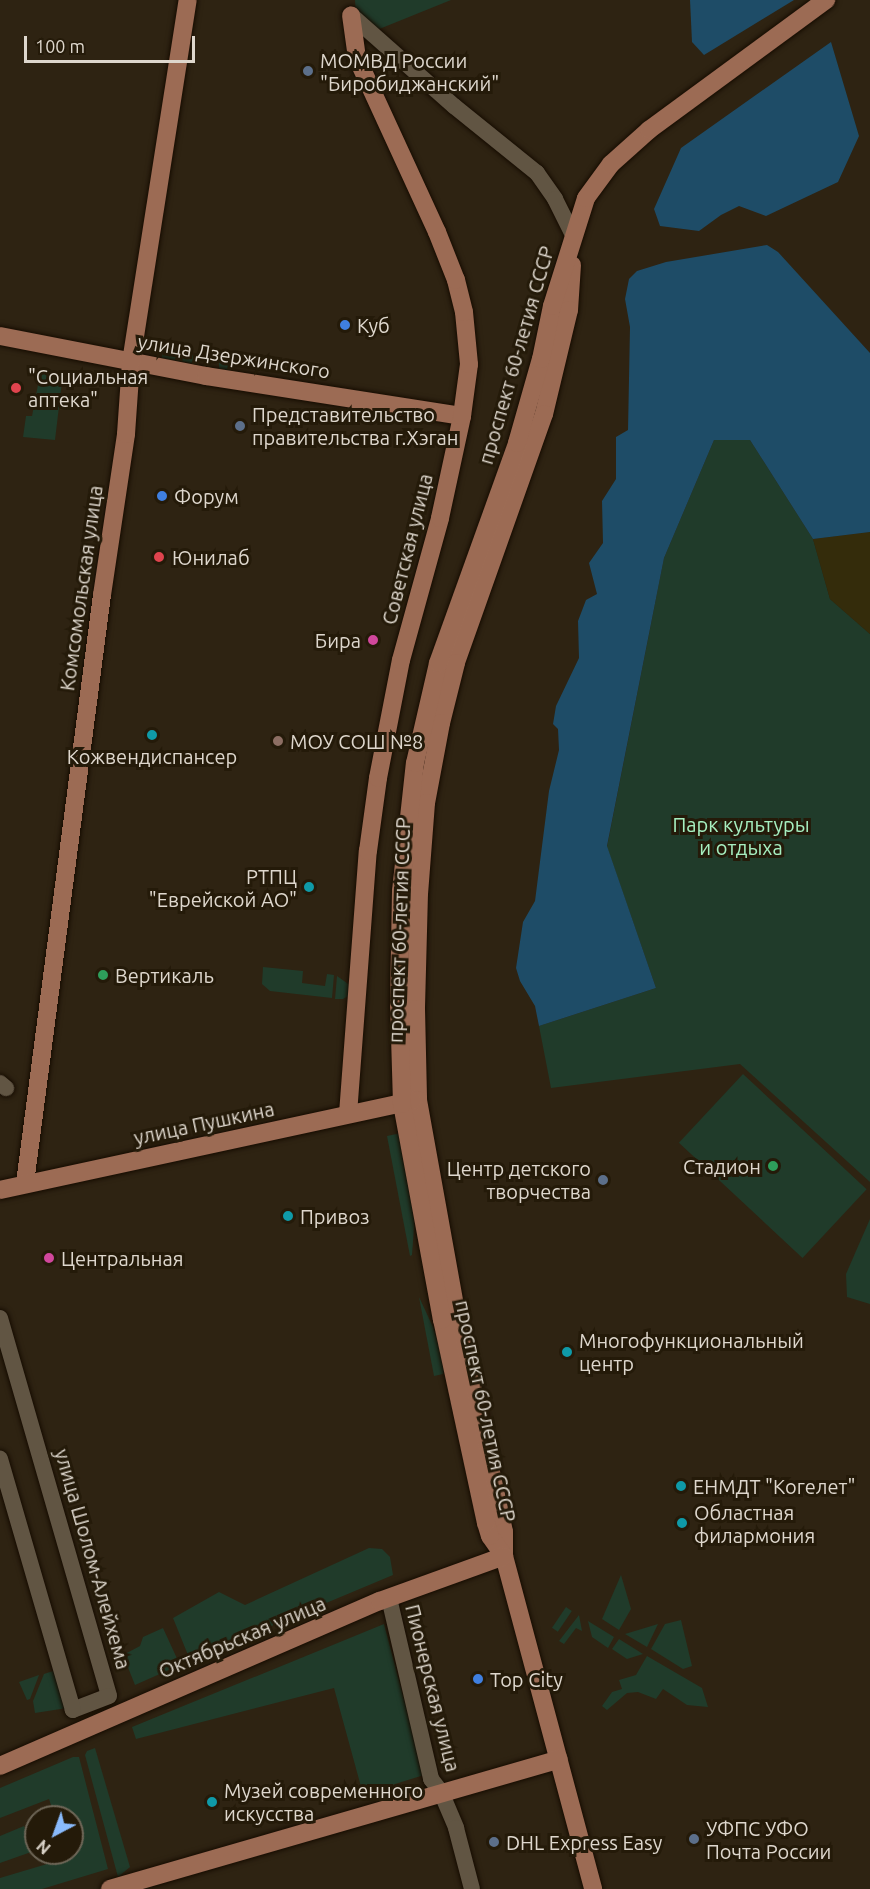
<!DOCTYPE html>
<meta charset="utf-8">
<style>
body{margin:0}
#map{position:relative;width:870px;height:1889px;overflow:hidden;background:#2e2312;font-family:Ubuntu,sans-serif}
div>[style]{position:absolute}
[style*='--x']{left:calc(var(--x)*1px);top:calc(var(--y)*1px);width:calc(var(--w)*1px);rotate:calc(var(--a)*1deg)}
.green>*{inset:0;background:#203b2a;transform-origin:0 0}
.sand>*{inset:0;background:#342c0b}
.water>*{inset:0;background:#1e4c67}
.roads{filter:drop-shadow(0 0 2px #160c01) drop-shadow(0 0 2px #160c01)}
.minor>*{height:16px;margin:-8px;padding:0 8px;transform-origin:8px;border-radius:8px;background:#615543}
.major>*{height:18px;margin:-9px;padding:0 9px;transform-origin:9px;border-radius:9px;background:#9c6b54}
.dots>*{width:16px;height:16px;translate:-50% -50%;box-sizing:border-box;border:3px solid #241a09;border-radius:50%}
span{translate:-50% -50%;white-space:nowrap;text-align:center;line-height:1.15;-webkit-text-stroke:6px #241a09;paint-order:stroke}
.poi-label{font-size:20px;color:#ded7cd}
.left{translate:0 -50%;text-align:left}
.right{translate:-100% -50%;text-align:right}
.street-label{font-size:20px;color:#ded7cd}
.park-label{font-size:20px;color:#a6efc0}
.north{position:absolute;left:24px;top:1805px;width:60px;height:60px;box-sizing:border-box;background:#241a09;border:2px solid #6e6657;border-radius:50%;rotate:221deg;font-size:16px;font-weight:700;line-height:24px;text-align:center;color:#ded7cd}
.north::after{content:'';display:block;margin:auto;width:21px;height:27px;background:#89bafc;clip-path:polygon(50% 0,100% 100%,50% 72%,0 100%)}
.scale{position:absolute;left:24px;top:36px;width:171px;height:27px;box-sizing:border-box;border:3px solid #ded7cd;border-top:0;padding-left:8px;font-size:18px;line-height:21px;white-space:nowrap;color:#ded7cd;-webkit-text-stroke:4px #241a09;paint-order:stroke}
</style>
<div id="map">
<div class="green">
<i style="clip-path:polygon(355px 0,451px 0,357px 38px)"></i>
<i style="left:163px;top:350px;width:34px;height:8px;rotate:10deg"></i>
<i style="clip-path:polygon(219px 360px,236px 363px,234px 370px,219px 369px)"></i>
<i style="clip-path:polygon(41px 369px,63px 373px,55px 440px,23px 437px,26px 416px,32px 416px)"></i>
<i style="clip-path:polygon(714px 440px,750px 440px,813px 539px,830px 599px,870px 634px,870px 1182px,740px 1064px,551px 1088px,539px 1026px,656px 988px,607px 847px,664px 558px)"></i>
<i style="clip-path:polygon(263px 967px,303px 971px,302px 983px,325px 986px,327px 974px,334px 975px,332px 998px,270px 991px,262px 984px)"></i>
<i style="clip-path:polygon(337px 976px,351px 986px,350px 995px,343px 999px,335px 999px)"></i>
<i style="left:743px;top:1074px;width:169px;height:94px;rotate:43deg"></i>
<i style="clip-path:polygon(401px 1133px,415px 1214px,412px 1255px,410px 1256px,387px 1136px)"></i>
<i style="clip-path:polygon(870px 1219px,870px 1304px,847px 1297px,846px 1274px)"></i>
<i style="clip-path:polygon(419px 1297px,433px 1327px,445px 1368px,443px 1374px,434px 1376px)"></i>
<i style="clip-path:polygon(369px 1548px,382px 1549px,390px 1557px,393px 1575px,190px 1660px,173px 1618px,219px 1592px,245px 1605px)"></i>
<i style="clip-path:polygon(621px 1575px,631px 1609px,619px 1630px,602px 1619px)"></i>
<i style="left:566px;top:1607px;width:7px;height:25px;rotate:34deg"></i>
<i style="clip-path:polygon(579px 1615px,582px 1631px,576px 1628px,564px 1644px,559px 1641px)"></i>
<i style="clip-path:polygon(681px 1620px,692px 1666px,683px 1669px,651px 1649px,665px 1624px)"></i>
<i style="clip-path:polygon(588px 1621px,614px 1637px,608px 1648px,592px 1637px)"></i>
<i style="clip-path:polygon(384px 1624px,424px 1775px,363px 1794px,334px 1688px,136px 1739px,132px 1727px)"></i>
<i style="clip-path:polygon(658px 1624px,647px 1647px,625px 1634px)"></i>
<i style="clip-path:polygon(163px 1628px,180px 1665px,135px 1685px,123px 1655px,140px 1646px,143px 1637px)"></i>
<i style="clip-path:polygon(619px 1639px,643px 1654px,627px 1659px,612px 1649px)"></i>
<i style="clip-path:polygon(647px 1656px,702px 1688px,708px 1707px,687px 1705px,663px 1689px,656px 1699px,638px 1692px,627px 1693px,607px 1710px,602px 1706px,612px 1692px,622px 1689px,619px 1680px,636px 1675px)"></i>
<i style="clip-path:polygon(56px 1670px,67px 1708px,35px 1713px,33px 1701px,44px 1674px)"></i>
<i style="clip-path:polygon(39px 1675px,30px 1699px,27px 1700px,19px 1682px)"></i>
<i style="clip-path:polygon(95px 1748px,130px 1867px,118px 1877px,85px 1755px,87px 1751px)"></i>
<i style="clip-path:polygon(73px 1757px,79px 1757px,108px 1869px,42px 1889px,0 1889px,0 1878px,67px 1858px,66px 1853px,72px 1853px,72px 1817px,55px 1817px,49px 1799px,0 1818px,0 1788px)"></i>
<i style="clip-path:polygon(24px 1826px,34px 1851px,0 1863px,0 1836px)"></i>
</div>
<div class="sand">
<i style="clip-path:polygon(870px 532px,870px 634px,830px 599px,813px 539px)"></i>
</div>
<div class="water">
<i style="clip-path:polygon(690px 0,794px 0,704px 55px,692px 42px)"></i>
<i style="clip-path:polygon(831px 42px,859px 136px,838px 182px,766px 216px,739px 206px,721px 215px,699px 231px,660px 226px,654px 209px,681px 148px)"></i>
<i style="clip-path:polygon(767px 245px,778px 252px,870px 353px,870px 532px,813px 539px,750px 440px,714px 440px,664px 558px,607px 846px,656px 988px,539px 1026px,535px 1006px,520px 981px,516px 968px,523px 922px,535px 901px,549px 791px,559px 750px,558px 729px,553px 724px,556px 706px,579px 658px,578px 621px,586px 600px,597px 594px,589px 563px,603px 543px,602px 501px,616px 479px,616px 437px,628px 430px,630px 327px,625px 299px,629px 279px,637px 271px,666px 262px)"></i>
</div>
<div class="roads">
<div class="minor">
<i style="--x:351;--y:15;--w:137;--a:41.5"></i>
<i style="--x:454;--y:106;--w:107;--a:38.9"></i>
<i style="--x:537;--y:173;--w:32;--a:55"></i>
<i style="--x:555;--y:199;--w:42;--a:63.4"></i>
<i style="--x:0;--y:1083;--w:8;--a:40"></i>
<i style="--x:0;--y:1318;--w:393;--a:73.9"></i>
<i style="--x:109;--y:1696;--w:39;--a:159"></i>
<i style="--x:73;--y:1710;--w:262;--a:-106.2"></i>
<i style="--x:389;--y:1598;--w:186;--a:76.9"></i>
<i style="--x:431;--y:1779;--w:16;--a:52"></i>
<i style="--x:441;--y:1792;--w:39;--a:67"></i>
<i style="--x:456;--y:1828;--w:63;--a:75.3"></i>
</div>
<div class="major">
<i style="--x:572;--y:265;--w:45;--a:93.8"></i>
<i style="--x:569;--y:310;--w:107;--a:103.5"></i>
<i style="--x:544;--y:414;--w:264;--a:109.5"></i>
<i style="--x:456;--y:663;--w:62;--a:104"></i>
<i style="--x:441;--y:723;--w:81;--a:100.6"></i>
<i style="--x:426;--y:803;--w:90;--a:94.4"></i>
<i style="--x:419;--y:893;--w:116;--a:91.5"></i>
<i style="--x:416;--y:1009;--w:91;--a:88.7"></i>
<i style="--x:418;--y:1100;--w:219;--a:79.8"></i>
<i style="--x:457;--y:1316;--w:221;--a:77.7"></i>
<i style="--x:504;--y:1532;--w:24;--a:90"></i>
<i style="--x:504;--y:1556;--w:345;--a:75"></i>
<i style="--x:0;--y:336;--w:210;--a:11"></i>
<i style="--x:206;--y:376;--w:259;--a:8.9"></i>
<i style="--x:348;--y:1114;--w:264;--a:-85.7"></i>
<i style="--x:368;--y:851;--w:74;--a:-82.2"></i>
<i style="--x:378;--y:778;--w:120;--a:-79"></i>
<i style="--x:401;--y:660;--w:147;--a:-74.6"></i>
<i style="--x:440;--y:518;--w:104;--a:-77.8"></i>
<i style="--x:462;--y:416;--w:52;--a:-82.3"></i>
<i style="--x:469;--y:364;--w:52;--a:-95.5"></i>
<i style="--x:464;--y:312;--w:33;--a:-104"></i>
<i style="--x:456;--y:280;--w:52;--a:-111.6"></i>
<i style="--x:437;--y:232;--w:192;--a:-114.7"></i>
<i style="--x:357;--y:58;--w:43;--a:-97.9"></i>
<i style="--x:25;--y:1183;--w:593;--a:-82.54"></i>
<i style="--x:102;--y:595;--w:163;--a:-81.5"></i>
<i style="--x:126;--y:434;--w:72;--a:-86"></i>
<i style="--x:131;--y:362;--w:366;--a:-81.1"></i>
<i style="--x:0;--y:1190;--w:422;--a:-12.2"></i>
<i style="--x:504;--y:1556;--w:24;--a:-125"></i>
<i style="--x:490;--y:1536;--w:14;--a:-107"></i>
<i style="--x:486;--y:1523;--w:208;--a:-102.2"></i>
<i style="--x:442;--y:1320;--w:220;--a:-100.5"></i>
<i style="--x:402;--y:1104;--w:99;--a:-91.7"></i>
<i style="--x:399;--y:1005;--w:114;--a:-89"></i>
<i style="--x:401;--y:891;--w:129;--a:-83.8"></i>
<i style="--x:415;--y:763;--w:103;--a:-77"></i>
<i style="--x:438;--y:663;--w:234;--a:-70.2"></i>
<i style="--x:517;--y:443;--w:87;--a:-74.1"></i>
<i style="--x:541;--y:359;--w:54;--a:-78.3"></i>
<i style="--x:552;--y:306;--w:113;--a:-72.5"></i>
<i style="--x:586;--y:198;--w:42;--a:-53.7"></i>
<i style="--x:611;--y:164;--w:51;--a:-41.8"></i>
<i style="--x:649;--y:130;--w:220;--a:-36.3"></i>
<i style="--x:0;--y:1766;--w:414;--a:-23.5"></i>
<i style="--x:380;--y:1601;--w:132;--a:-19.9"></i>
<i style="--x:110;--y:1889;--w:467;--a:-16.1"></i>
</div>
</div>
<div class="dots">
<i style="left:308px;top:71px;background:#5c6f8a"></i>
<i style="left:345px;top:325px;background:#3f7fe0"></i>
<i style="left:16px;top:388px;background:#e0444e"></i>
<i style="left:240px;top:426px;background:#5c6f8a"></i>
<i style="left:162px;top:496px;background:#3f7fe0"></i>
<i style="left:159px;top:557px;background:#e0444e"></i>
<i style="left:373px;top:640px;background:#d1479c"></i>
<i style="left:152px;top:735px;background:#0f9aa8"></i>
<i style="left:278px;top:741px;background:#8d6e63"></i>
<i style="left:309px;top:887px;background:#0f9aa8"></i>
<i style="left:103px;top:975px;background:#2e9e5b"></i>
<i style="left:773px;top:1166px;background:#2e9e5b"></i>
<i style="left:603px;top:1180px;background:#5c6f8a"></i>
<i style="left:288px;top:1216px;background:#0f9aa8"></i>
<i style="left:49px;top:1258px;background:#d1479c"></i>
<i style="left:567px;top:1352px;background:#0f9aa8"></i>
<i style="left:681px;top:1486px;background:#0f9aa8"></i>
<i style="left:682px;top:1523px;background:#0f9aa8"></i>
<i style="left:478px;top:1679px;background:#3f7fe0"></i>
<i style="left:212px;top:1802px;background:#0f9aa8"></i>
<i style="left:694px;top:1839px;background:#5c6f8a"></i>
<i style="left:494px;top:1842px;background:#5c6f8a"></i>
</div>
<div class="poi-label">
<span class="left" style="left:320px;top:72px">МОМВД России<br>"Биробиджанский"</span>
<span class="left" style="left:357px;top:325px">Куб</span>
<span class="left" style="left:28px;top:388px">"Социальная<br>аптека"</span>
<span class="left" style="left:252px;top:426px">Представительство<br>правительства г.Хэган</span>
<span class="left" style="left:174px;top:496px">Форум</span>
<span class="left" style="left:172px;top:557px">Юнилаб</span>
<span class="right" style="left:361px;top:640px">Бира</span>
<span class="left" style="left:290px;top:741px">МОУ СОШ №8</span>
<span style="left:152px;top:756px">Кожвендиспансер</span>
<span class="right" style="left:297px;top:888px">РТПЦ<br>"Еврейской АО"</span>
<span class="left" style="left:115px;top:975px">Вертикаль</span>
<span class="right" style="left:761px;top:1166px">Стадион</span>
<span class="right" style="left:591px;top:1180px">Центр детского<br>творчества</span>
<span class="left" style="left:300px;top:1216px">Привоз</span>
<span class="left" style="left:61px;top:1258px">Центральная</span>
<span class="left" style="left:579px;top:1352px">Многофункциональный<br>центр</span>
<span class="left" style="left:693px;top:1486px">ЕНМДТ "Когелет"</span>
<span class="left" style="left:694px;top:1524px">Областная<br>филармония</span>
<span class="left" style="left:490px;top:1679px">Top City</span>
<span class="left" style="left:224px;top:1802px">Музей современного<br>искусства</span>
<span class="left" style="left:706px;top:1840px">УФПС УФО<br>Почта России</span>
<span class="left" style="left:506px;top:1842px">DHL Express Easy</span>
</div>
<div class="street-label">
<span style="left:516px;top:355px;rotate:-74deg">проспект 60-летия СССР</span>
<span style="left:234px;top:356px;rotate:9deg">улица Дзержинского</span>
<span style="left:407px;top:549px;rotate:-76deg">Советская улица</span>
<span style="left:81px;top:588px;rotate:-82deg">Комсомольская улица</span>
<span style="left:399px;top:930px;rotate:-88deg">проспект 60-летия СССР</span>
<span style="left:204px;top:1123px;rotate:-12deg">улица Пушкина</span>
<span style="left:486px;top:1411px;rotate:78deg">проспект 60-летия СССР</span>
<span style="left:93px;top:1559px;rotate:74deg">улица Шолом-Алейхема</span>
<span style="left:242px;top:1637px;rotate:-23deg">Октябрьская улица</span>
<span style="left:433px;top:1688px;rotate:76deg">Пионерская улица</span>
</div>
<div class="park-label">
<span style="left:741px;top:836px">Парк культуры<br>и отдыха</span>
</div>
<div class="north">N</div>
<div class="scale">100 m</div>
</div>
